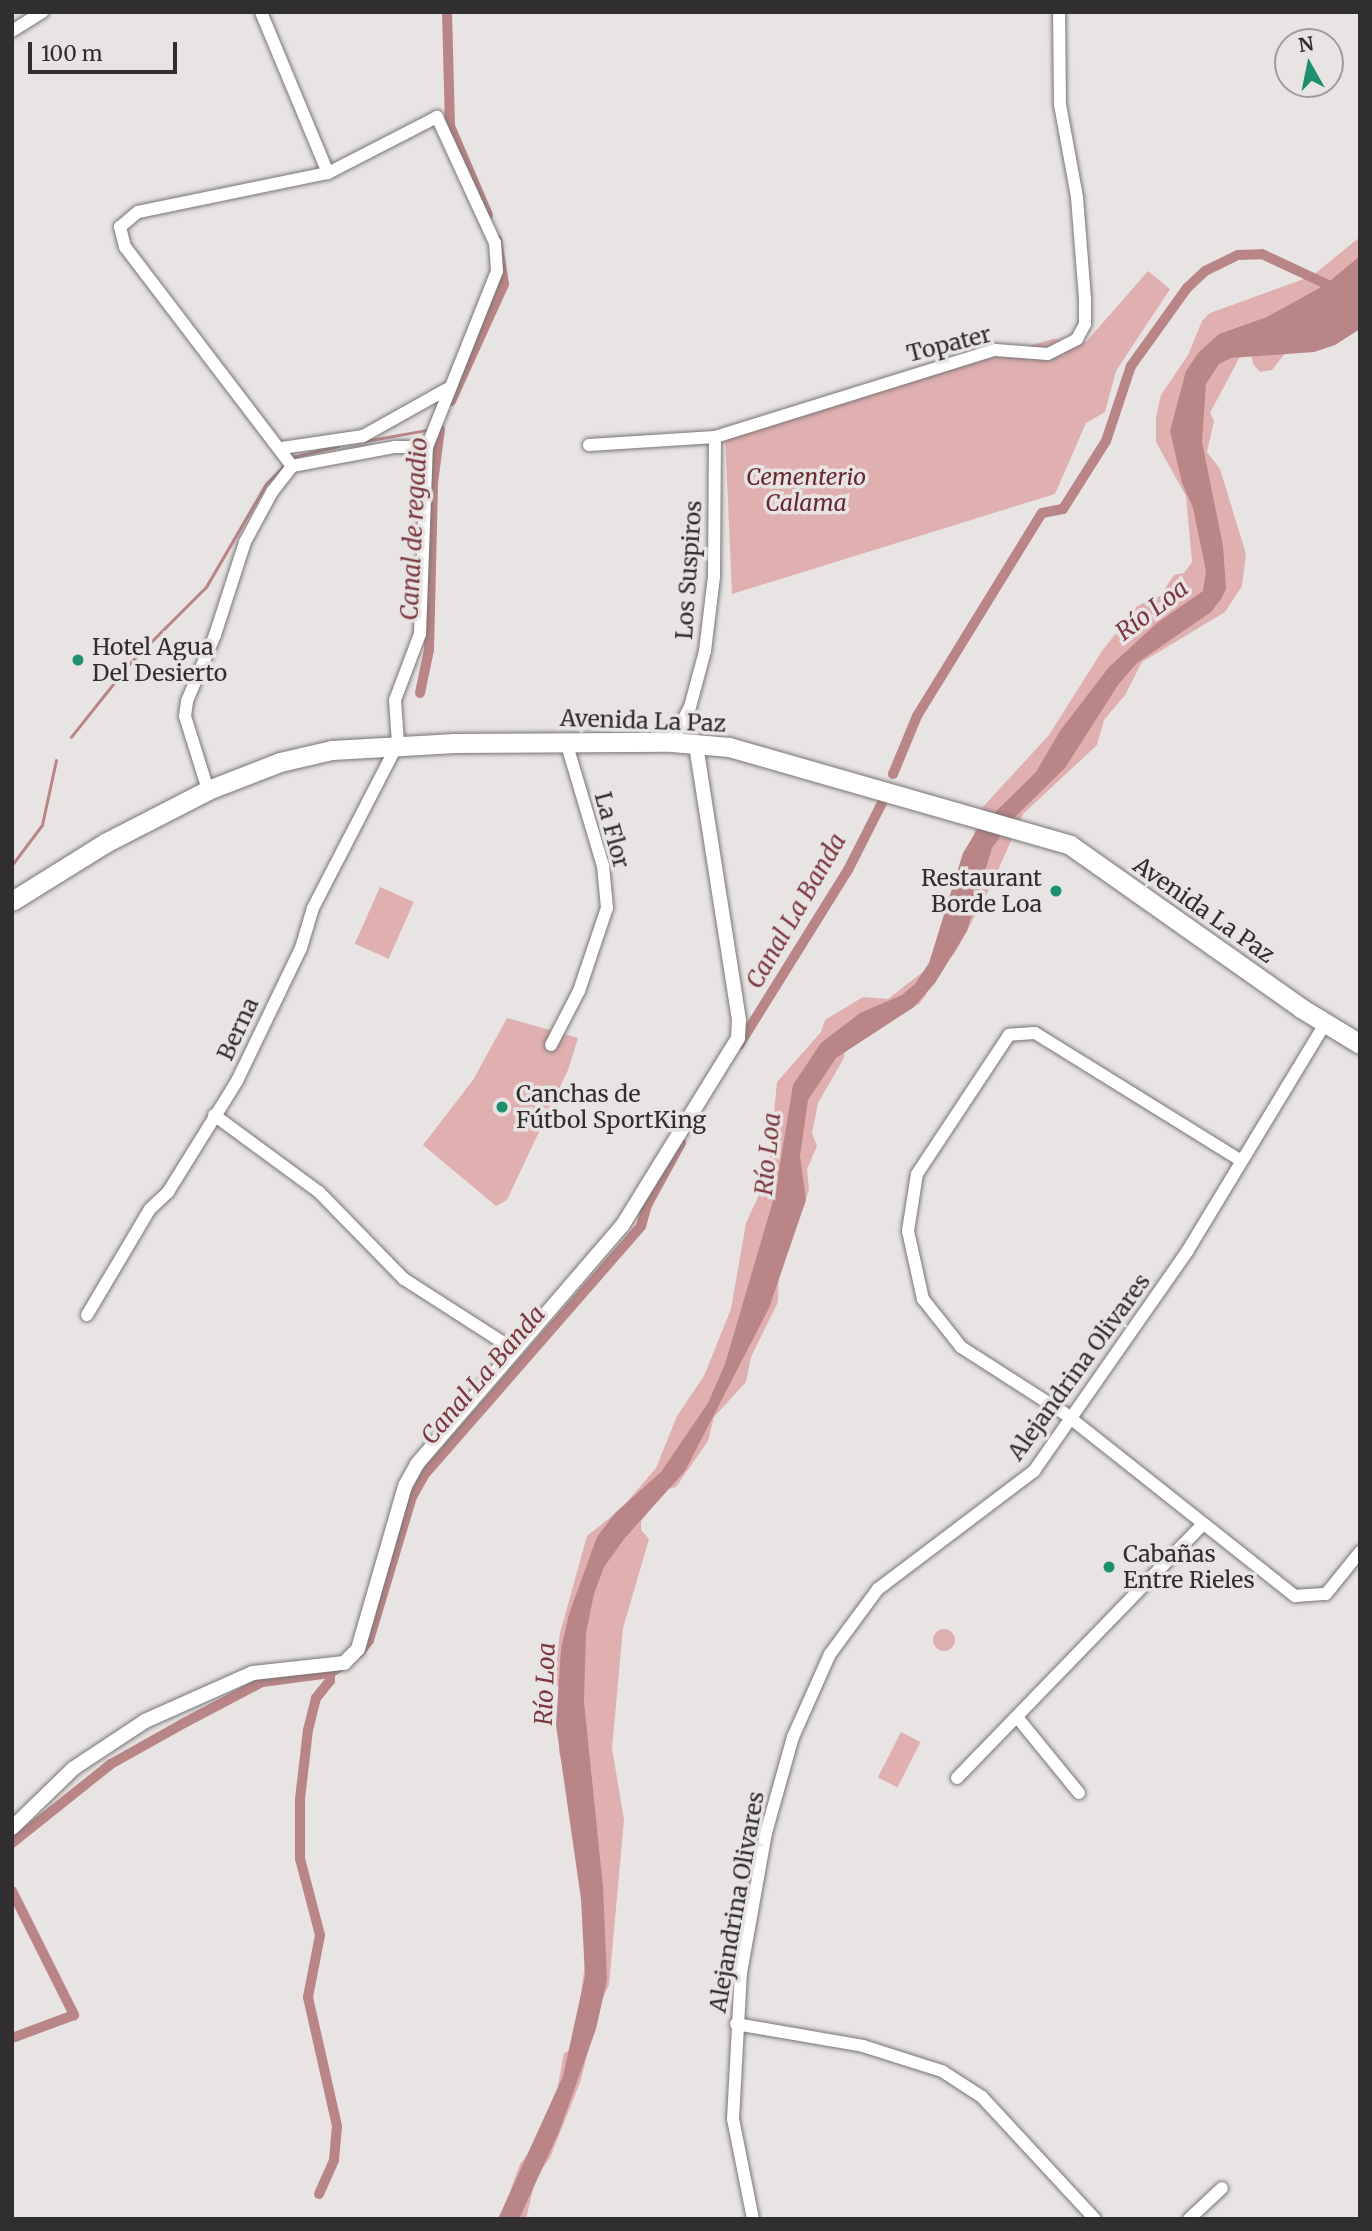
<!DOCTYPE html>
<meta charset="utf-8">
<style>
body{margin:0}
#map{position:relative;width:1372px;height:2231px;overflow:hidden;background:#e8e4e4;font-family:Merriweather,serif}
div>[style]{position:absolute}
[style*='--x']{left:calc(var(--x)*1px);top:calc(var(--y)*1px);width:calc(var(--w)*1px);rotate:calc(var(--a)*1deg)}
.green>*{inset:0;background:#e0afb0;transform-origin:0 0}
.round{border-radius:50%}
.water>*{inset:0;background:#ba8587}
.stream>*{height:2.5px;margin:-1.25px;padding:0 1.25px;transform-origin:1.25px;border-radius:1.25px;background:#ba8587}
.canal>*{height:10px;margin:-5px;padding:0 5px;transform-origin:5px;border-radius:5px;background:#ba8587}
.roads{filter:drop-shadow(0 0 2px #797575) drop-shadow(0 0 2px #797575)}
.minor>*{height:12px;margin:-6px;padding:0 6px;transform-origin:6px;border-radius:6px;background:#fff}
.tertiary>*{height:14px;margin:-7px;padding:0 7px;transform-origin:7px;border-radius:7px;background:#fff}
.primary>*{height:19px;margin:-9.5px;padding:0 9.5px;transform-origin:9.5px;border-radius:9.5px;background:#fff}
.dots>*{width:19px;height:19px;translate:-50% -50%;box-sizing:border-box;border:4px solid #e8e4e4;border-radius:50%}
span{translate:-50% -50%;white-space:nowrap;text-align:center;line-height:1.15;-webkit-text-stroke:7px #e8e4e4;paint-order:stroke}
.street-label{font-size:23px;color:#302e2e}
.park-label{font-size:23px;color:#6a282f;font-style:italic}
.poi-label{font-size:23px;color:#302e2e}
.left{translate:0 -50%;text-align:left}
.right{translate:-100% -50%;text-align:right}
.water-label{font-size:24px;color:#7c383e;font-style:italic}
.frame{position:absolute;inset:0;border:14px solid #302e2e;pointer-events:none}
.north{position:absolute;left:1274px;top:28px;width:70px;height:70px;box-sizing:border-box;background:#e8e4e4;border:2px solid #9e9b9b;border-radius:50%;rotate:351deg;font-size:19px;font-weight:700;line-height:28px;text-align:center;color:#302e2e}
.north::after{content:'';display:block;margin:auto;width:24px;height:32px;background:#1e8f6f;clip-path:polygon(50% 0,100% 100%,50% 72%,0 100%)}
.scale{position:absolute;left:28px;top:42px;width:149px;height:32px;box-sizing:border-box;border:4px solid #302e2e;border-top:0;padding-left:9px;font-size:21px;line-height:24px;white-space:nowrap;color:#302e2e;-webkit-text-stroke:5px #e8e4e4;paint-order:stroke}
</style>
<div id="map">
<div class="green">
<i style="clip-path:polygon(1360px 237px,1360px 316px,1324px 349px,1287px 351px,1272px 370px,1260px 372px,1253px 364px,1250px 347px,1244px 349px,1210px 413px,1214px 421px,1207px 452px,1220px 469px,1246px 554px,1242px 586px,1234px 598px,1225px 612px,1142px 662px,1125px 695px,1104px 720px,1097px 745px,1023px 814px,990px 888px,955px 953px,928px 983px,926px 995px,919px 1004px,875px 1023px,869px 1037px,857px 1036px,845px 1047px,844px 1058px,818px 1103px,812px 1133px,817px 1146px,807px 1169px,809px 1190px,779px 1270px,778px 1302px,751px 1357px,746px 1382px,714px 1417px,708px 1441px,676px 1487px,665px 1490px,641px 1521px,641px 1530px,649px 1539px,623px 1628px,612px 1748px,624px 1820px,609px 1985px,599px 2006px,581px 2080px,550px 2158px,536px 2177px,526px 2219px,500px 2219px,520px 2164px,538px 2141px,557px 2090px,564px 2053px,573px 2049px,594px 1901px,559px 1752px,562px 1690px,554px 1683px,560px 1633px,587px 1536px,621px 1509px,656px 1468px,677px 1416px,704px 1376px,731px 1309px,746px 1223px,768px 1175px,777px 1082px,821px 1032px,825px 1020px,863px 997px,888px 999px,942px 957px,980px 810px,1049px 735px,1102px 651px,1137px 606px,1160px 596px,1174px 575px,1184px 573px,1192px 562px,1186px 496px,1156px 442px,1156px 417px,1161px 395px,1188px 355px,1202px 321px,1210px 313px,1312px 276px)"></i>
<i style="clip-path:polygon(1148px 271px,1170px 289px,1116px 371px,1105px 412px,1086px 423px,1055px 494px,732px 594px,725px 433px,1053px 339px,1086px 342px)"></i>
<i style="left:380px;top:887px;width:37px;height:62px;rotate:24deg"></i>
<i style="clip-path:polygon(507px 1018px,578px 1038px,568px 1070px,507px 1200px,496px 1206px,423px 1145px,473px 1080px)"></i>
<i class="round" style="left:933px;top:1629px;width:22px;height:22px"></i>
<i style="left:901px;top:1732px;width:22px;height:51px;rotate:27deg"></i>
</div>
<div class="water">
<i style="clip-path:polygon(1360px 256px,1360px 329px,1335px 345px,1314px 352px,1231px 358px,1219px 364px,1206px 384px,1202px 442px,1223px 546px,1226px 589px,1221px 599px,1211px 612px,1137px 663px,1118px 685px,1065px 768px,1014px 818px,992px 848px,967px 931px,935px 983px,914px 1007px,836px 1058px,808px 1100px,800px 1156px,806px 1200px,769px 1308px,685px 1471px,624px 1539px,604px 1567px,594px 1594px,586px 1633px,584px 1702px,603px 1887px,607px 1980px,596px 2029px,559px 2132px,519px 2219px,498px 2219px,563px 2076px,585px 1976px,581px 1899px,556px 1725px,561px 1649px,569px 1614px,597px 1537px,615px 1513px,661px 1472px,708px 1403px,725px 1364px,775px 1194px,793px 1085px,821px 1043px,860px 1013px,902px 995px,915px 984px,929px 963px,963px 853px,977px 830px,1036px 772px,1060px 731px,1109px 667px,1157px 623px,1203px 591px,1206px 571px,1193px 508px,1182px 483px,1170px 431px,1186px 371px,1199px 352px,1219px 334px,1267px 317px,1325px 285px)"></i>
</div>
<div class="stream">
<i style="--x:365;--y:441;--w:63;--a:-10.1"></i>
<i style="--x:293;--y:457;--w:46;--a:-13.7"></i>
<i style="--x:71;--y:737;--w:93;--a:-51.5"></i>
<i style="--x:129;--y:664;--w:109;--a:-45"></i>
<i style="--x:206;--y:587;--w:119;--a:-59.8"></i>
<i style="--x:266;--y:484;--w:27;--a:-45"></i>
<i style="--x:12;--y:865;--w:50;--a:-53.1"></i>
<i style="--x:42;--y:825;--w:66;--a:-77.8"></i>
</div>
<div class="canal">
<i style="--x:447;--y:12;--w:114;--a:88.5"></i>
<i style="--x:450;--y:126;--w:97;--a:66.9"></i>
<i style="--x:451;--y:401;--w:128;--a:-65.6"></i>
<i style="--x:504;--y:284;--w:45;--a:-99"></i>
<i style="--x:420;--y:693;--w:44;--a:-78.2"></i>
<i style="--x:429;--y:650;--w:167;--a:-88.6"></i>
<i style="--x:433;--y:483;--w:54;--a:-82.6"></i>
<i style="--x:893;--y:774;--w:63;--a:-67.5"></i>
<i style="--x:917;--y:716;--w:238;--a:-58.4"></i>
<i style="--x:1042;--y:513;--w:21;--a:-11"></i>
<i style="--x:1063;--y:509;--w:80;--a:-57.7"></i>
<i style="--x:1106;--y:441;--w:79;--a:-71.6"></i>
<i style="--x:1131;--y:366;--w:96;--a:-54.3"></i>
<i style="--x:1187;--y:288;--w:25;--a:-43"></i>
<i style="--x:1205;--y:271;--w:37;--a:-26"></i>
<i style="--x:1238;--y:255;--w:24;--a:-2"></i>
<i style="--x:1262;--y:254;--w:85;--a:25.1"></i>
<i style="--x:739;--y:1045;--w:206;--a:-58.1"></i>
<i style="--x:848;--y:870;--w:77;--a:-63.1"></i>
<i style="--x:359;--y:1653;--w:16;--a:-52"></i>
<i style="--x:369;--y:1640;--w:149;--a:-73.3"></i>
<i style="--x:412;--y:1497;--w:26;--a:-61"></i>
<i style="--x:425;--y:1474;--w:329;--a:-48.9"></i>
<i style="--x:641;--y:1226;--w:22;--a:-74"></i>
<i style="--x:647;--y:1205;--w:71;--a:-61.3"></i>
<i style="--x:12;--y:1843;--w:127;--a:-38.6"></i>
<i style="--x:111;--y:1764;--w:84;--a:-29.3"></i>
<i style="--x:184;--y:1723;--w:88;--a:-27.7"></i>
<i style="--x:262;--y:1682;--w:69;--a:-7.5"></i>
<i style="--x:330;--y:1673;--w:15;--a:-32"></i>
<i style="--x:12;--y:1891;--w:139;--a:63.4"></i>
<i style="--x:74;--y:2015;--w:66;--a:159.6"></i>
<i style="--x:319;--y:2194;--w:37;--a:-66"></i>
<i style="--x:334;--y:2160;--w:34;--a:-85"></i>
<i style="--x:337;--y:2126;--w:132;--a:-102.7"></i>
<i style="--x:308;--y:1997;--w:63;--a:-79"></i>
<i style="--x:320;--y:1935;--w:79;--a:-104.7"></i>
<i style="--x:300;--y:1859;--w:60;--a:-90"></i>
<i style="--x:300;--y:1799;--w:69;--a:-83.4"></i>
<i style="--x:308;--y:1730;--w:33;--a:-76"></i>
<i style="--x:316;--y:1698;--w:22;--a:-51"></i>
<i style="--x:330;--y:1681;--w:8;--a:-90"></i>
</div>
<div class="roads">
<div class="minor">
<i style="--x:12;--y:31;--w:36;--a:-32"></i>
<i style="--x:589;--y:445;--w:126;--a:-3.6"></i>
<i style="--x:715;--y:437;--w:293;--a:-17.3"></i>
<i style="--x:995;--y:350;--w:53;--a:4.3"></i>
<i style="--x:1048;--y:354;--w:33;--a:-27"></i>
<i style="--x:1077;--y:339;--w:17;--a:-62"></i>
<i style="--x:1085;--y:324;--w:25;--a:-90"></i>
<i style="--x:1085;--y:299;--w:102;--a:-94.5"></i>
<i style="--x:1077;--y:197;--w:95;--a:-100.4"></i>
<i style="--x:1060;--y:104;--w:92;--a:-90.6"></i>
<i style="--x:282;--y:448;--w:82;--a:-8.4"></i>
<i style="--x:363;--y:436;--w:96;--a:-29.2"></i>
<i style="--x:292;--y:466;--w:275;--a:-127.3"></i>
<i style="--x:125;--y:247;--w:21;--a:-104"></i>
<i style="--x:120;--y:227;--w:23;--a:-40"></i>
<i style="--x:138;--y:212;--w:194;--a:-11.6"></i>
<i style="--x:672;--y:742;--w:39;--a:-63"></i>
<i style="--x:690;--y:707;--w:58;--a:-75"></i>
<i style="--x:705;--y:651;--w:75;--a:-83.1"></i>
<i style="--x:714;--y:577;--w:140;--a:-89.6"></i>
<i style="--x:208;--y:790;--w:77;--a:-107.3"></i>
<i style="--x:185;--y:716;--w:15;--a:-82"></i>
<i style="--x:187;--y:701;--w:72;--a:-67"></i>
<i style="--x:215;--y:635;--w:98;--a:-72.1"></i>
<i style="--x:245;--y:542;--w:57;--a:-61.6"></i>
<i style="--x:272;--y:492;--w:33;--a:-52"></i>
<i style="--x:292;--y:466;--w:105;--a:-10.5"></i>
<i style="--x:395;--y:447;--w:32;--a:0"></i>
<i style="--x:551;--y:1045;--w:61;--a:-62.6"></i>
<i style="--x:579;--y:991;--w:88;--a:-71.4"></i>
<i style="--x:607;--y:908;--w:42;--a:-95.4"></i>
<i style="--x:603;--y:866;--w:129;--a:-106.6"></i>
<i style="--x:214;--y:1115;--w:130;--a:36.3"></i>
<i style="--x:319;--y:1192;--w:122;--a:45.7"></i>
<i style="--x:404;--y:1279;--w:130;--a:32.7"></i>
<i style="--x:1240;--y:1160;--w:241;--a:-148.2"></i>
<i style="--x:1035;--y:1033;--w:26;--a:176"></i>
<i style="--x:1009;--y:1035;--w:167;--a:123.5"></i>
<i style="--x:917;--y:1174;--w:58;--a:99"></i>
<i style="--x:908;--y:1231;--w:70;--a:77.6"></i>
<i style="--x:923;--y:1299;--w:61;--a:51.6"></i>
<i style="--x:961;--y:1347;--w:122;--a:32.7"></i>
<i style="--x:1064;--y:1413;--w:295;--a:38.4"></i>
<i style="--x:1295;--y:1596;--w:31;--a:-4"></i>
<i style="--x:1326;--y:1594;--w:54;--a:-51"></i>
<i style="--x:87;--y:1315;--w:123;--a:-59.3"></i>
<i style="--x:150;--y:1209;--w:25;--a:-43"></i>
<i style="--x:168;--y:1192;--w:131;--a:-58.1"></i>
<i style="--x:237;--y:1081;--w:148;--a:-64.3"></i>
<i style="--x:301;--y:948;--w:42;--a:-73.3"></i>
<i style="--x:313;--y:908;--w:186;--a:-62.7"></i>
<i style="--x:398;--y:743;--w:43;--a:-94"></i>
<i style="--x:395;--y:700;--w:71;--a:-69.3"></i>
<i style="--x:420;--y:634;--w:187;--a:-87.9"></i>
<i style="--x:427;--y:447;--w:189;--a:-68.3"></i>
<i style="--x:497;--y:271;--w:28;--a:-94"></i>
<i style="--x:495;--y:243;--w:139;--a:-114.7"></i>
<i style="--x:437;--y:117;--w:123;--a:152.8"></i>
<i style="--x:328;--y:173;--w:174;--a:-112.6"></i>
<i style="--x:1017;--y:1717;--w:98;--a:50.8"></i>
<i style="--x:957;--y:1778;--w:354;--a:-45.9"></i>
<i style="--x:736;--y:2024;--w:129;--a:9.8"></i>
<i style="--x:863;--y:2046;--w:83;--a:17.6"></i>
<i style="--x:942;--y:2071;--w:48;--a:33"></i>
<i style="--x:982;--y:2097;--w:166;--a:47.2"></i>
<i style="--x:753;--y:2219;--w:102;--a:-101.3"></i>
<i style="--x:733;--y:2119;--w:146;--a:-86.9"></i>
<i style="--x:741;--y:1973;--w:142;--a:-79.9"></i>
<i style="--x:766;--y:1833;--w:100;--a:-74.3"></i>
<i style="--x:793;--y:1737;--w:91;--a:-66"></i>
<i style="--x:830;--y:1654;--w:81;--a:-53.6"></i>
<i style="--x:878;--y:1589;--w:196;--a:-37.1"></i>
<i style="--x:1034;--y:1471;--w:269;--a:-55.1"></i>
<i style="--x:1188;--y:1250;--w:264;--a:-58.8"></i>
<i style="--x:1189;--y:2219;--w:45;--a:-43.2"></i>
</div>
<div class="tertiary">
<i style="--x:12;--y:1828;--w:86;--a:-44.1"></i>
<i style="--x:74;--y:1768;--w:85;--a:-33.5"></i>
<i style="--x:145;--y:1721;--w:118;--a:-24"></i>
<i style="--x:253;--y:1673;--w:92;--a:-6.3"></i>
<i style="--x:344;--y:1663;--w:20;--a:-45"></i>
<i style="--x:358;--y:1649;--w:170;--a:-73.9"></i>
<i style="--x:405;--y:1486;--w:25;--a:-61"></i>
<i style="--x:417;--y:1464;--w:314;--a:-49.3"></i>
<i style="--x:622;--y:1226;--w:221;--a:-58.3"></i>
<i style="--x:738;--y:1038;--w:18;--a:-87"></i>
<i style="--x:739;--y:1020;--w:279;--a:-98.9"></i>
</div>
<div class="primary">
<i style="--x:12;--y:901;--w:110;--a:-31.9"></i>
<i style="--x:105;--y:843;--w:116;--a:-27.2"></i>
<i style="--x:208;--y:790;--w:77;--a:-21.3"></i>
<i style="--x:280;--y:762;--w:53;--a:-13"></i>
<i style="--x:332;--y:750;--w:123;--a:-3.3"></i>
<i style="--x:455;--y:743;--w:217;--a:-0.3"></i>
<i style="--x:672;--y:742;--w:57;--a:5"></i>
<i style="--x:729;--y:747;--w:355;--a:16"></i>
<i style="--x:1070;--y:845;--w:283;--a:35.2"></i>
<i style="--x:1301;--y:1008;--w:69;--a:31.4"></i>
</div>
</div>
<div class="dots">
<i style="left:78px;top:660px;background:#1e8f6f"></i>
<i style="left:1056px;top:891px;background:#1e8f6f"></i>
<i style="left:502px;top:1107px;background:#1e8f6f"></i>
<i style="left:1109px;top:1567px;background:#1e8f6f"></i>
</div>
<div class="street-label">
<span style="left:949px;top:344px;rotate:-14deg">Topater</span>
<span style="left:689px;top:570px;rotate:-86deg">Los Suspiros</span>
<span style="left:643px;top:721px;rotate:2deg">Avenida La Paz</span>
<span style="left:612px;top:830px;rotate:75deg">La Flor</span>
<span style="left:1204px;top:910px;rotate:35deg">Avenida La Paz</span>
<span style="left:238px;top:1029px;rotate:-65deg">Berna</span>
<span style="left:1079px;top:1367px;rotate:-54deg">Alejandrina Olivares</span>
<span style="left:737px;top:1902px;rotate:-80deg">Alejandrina Olivares</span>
</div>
<div class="park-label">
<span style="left:806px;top:490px">Cementerio<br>Calama</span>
</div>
<div class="poi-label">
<span class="left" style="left:92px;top:660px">Hotel Agua<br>Del Desierto</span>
<span class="right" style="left:1042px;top:891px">Restaurant<br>Borde Loa</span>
<span class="left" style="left:516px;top:1107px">Canchas de<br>Fútbol SportKing</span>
<span class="left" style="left:1123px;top:1567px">Cabañas<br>Entre Rieles</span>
</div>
<div class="water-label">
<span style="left:414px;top:529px;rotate:-87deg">Canal de regadio</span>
<span style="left:1152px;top:610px;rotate:-37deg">Río Loa</span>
<span style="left:796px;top:911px;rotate:-60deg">Canal La Banda</span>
<span style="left:768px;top:1154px;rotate:-84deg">Río Loa</span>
<span style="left:483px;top:1375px;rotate:-49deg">Canal La Banda</span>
<span style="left:545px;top:1684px;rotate:-88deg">Río Loa</span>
</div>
<div class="frame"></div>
<div class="north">N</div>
<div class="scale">100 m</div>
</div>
